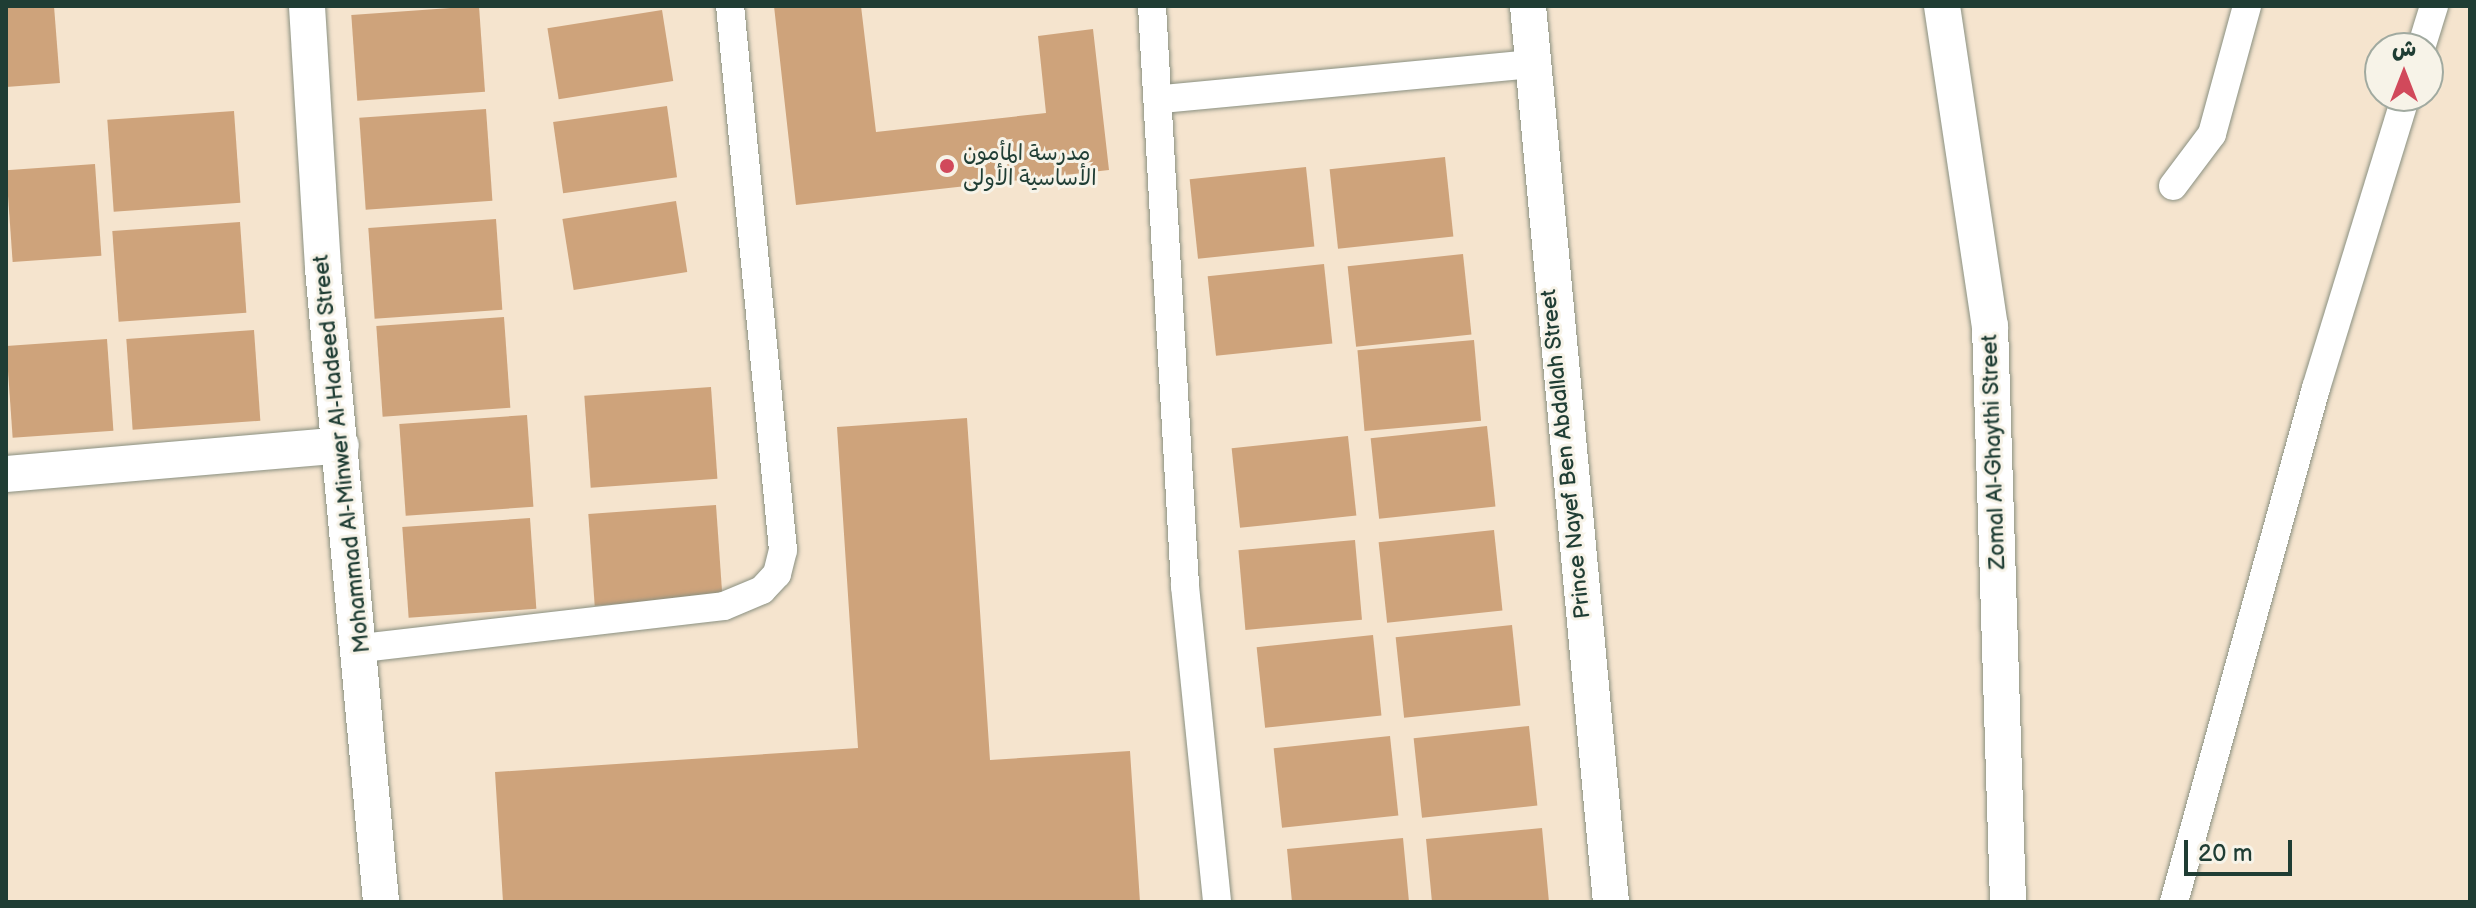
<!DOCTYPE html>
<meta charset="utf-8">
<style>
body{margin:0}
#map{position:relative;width:2476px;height:908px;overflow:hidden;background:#f5e4ce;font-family:"Balsamiq Sans","Playpen Sans Arabic",sans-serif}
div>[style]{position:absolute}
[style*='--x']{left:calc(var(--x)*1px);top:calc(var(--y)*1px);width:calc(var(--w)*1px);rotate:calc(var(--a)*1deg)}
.building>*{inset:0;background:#cea37b;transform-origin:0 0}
.roads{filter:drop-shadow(0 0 2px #8a9081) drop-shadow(0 0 2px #8a9081)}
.minor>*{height:28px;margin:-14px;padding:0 14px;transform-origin:14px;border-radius:14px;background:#fff}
.tertiary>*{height:36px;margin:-18px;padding:0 18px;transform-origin:18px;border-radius:18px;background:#fff}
.dots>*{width:22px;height:22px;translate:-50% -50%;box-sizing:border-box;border:4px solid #f7f3e8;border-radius:50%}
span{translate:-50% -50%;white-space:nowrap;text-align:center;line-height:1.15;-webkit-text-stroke:6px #f7f3e8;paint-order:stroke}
.poi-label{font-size:22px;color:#1f3d34}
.left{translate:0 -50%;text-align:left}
.street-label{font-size:22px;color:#1f3d34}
.frame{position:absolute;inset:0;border:8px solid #1f3d34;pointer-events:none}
.north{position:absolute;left:2364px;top:32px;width:80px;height:80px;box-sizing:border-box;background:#f7f3e8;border:2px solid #a1aaa0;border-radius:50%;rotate:0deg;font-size:22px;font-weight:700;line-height:32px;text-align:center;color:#1f3d34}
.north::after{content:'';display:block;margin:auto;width:28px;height:36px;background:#d1495b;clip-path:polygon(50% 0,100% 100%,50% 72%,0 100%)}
.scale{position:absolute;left:2184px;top:840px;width:108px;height:36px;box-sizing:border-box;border:4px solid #1f3d34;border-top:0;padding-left:10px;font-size:24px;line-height:28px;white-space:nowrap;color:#1f3d34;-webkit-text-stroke:6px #f7f3e8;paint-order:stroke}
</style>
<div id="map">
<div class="building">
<i style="clip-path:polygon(6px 6px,54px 6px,60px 83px,6px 87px)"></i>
<i style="left:479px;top:6px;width:86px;height:128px;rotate:86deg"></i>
<i style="clip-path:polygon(774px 6px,861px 6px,876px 132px,1046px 113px,1038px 36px,1093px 29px,1109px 170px,796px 205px)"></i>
<i style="left:662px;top:10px;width:72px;height:116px;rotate:81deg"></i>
<i style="left:667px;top:106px;width:72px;height:115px;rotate:82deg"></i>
<i style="left:486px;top:109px;width:92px;height:127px;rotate:86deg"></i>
<i style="left:234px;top:111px;width:92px;height:127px;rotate:86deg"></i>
<i style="left:1445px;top:157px;width:80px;height:116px;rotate:84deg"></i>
<i style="left:95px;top:164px;width:92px;height:89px;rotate:86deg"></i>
<i style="left:1306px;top:167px;width:80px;height:117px;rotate:84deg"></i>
<i style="left:676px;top:201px;width:72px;height:115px;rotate:81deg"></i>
<i style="left:496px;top:219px;width:91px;height:128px;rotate:86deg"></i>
<i style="left:240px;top:222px;width:91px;height:128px;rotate:86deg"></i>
<i style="left:1463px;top:254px;width:81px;height:116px;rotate:84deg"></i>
<i style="left:1324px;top:264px;width:80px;height:117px;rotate:84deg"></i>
<i style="left:504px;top:317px;width:91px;height:128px;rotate:86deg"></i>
<i style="left:254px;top:330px;width:91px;height:128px;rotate:86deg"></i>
<i style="left:107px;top:339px;width:92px;height:101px;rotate:86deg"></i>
<i style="left:1474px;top:340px;width:81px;height:117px;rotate:85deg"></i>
<i style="left:711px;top:387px;width:92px;height:127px;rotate:86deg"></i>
<i style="left:527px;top:415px;width:92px;height:128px;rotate:86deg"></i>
<i style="clip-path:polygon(967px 418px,990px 760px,1130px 751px,1140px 902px,503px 902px,495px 772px,858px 748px,837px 427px)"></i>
<i style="left:1487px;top:426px;width:81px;height:117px;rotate:84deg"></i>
<i style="left:1348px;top:436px;width:80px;height:117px;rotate:84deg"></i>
<i style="left:716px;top:505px;width:92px;height:128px;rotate:86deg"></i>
<i style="left:530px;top:518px;width:91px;height:128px;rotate:86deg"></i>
<i style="left:1494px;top:530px;width:81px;height:116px;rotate:84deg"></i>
<i style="left:1355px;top:540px;width:80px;height:117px;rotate:85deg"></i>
<i style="left:1512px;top:625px;width:81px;height:117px;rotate:84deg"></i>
<i style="left:1373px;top:635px;width:81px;height:117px;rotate:84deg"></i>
<i style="left:1529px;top:726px;width:80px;height:116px;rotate:84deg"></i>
<i style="left:1390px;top:736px;width:80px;height:117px;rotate:84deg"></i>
<i style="clip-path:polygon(1542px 828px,1549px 902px,1432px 902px,1426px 839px)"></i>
<i style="clip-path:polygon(1403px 838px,1409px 902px,1292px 902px,1287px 849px)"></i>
</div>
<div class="roads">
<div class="minor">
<i style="--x:1152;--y:6;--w:581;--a:86.74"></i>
<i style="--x:1185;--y:586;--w:318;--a:84.2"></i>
<i style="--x:2421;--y:48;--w:44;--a:-72.8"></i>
<i style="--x:1162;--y:99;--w:371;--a:-5.4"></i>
<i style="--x:2173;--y:186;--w:65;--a:-53.1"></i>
<i style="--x:2212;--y:134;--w:133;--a:-74.7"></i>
<i style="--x:362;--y:648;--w:364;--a:-6.6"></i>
<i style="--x:724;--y:606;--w:41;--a:-22.8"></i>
<i style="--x:762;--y:590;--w:22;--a:-47"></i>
<i style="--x:777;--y:574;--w:25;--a:-76"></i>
<i style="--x:783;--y:550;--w:547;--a:-95.56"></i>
<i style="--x:2174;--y:902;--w:533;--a:-74.56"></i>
<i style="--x:2316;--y:388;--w:306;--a:-72.9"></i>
</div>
<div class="tertiary">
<i style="--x:307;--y:6;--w:263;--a:86.5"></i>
<i style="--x:323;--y:269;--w:636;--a:84.76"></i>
<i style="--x:1528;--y:6;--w:900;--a:84.71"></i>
<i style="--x:1942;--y:6;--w:324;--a:81.5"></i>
<i style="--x:1990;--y:326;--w:576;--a:88.21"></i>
<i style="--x:6;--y:474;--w:336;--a:-4.9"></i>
</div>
</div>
<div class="dots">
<i style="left:947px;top:166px;background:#d1495b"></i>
</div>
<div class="poi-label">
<span class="left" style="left:963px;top:166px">مدرسة المأمون<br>الأساسية الأولى</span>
</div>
<div class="street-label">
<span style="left:1994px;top:452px;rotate:-92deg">Zomal Al-Ghaythi Street</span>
<span style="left:342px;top:454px;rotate:-96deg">Mohammad Al-Minwer Al-Hadeed Street</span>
<span style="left:1566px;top:454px;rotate:-96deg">Prince Nayef Ben Abdallah Street</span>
</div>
<div class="frame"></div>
<div class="north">ش</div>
<div class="scale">20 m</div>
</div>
